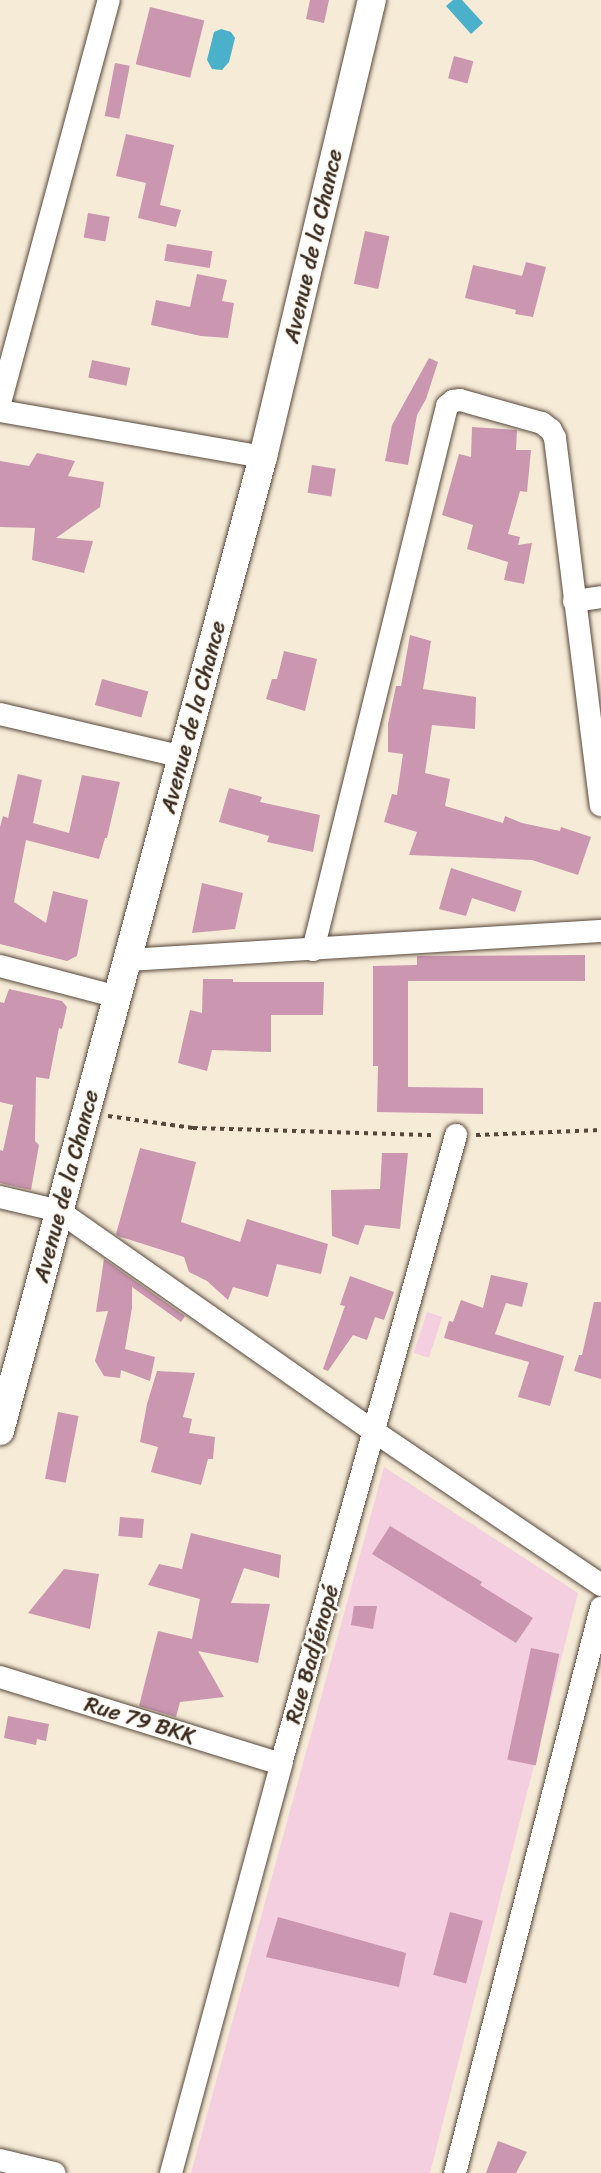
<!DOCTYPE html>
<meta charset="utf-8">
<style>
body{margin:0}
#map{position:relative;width:601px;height:2173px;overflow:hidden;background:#f6ebd7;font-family:Sriracha,sans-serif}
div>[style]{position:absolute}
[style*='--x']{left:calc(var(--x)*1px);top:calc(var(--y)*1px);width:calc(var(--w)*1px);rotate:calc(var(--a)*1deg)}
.built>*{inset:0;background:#f3cfdf;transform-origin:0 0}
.water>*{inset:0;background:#4bb0ca}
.building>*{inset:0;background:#ca96b0;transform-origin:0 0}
.path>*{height:4px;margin-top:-2px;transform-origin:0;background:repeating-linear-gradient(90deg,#57473a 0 4.5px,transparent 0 9px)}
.roads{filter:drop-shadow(0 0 2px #57473a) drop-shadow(0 0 2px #57473a)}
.minor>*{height:22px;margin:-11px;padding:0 11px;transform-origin:11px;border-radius:11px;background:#fff}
.major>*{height:28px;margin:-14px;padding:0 14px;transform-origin:14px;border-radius:14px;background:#fff}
span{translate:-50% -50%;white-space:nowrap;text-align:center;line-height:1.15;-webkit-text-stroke:5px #fdfcf7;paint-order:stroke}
.street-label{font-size:22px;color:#3b2a1e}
</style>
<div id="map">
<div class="built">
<i style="left:427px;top:1312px;width:16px;height:43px;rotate:18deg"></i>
<i style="clip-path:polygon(384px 1467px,578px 1593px,430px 2173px,191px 2173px)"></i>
</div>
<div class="water">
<i style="clip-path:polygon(453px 0,462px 0,483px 23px,471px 34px,446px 6px)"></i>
<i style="clip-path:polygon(221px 29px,231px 32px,235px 38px,229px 62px,222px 70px,212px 69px,207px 60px,214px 32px)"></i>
</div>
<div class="building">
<i style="clip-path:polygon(310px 0,329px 0,324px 23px,306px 19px)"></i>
<i style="left:150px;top:7px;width:56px;height:59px;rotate:14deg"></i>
<i style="left:454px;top:56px;width:20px;height:23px;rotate:15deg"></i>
<i style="left:115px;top:63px;width:15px;height:54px;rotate:11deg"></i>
<i style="clip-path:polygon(126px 134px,174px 145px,160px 205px,181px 210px,176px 227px,138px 218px,146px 183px,116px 176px)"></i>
<i style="left:88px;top:213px;width:22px;height:25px;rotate:10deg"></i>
<i style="left:365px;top:231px;width:25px;height:54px;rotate:12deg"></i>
<i style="left:167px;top:244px;width:46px;height:17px;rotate:9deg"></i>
<i style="clip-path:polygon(526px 262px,546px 267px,533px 317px,515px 314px,516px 310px,465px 298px,473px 265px,522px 276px)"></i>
<i style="clip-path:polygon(197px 274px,227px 280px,222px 301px,234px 303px,228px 338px,201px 336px,151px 325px,156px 300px,190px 307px)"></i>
<i style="clip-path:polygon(429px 358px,438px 362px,426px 399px,417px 415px,408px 465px,385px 461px,392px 425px)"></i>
<i style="left:92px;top:360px;width:39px;height:18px;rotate:12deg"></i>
<i style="clip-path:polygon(472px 427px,517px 430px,516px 450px,531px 450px,527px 492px,520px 491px,508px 534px,520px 537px,518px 545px,532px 543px,524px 584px,504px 580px,508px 562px,467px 549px,473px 525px,442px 515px,459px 454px,471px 457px)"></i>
<i style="clip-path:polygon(37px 453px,75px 461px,68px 476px,104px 482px,100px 507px,56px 538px,93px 541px,84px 573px,32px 560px,35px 528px,0 527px,0 461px,29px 466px)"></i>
<i style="left:312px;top:465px;width:24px;height:28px;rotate:9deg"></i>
<i style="clip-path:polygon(410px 635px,431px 641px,423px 689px,476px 697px,475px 729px,432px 725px,425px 773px,450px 779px,445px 806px,503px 823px,505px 816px,522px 823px,560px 831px,561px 827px,591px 837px,578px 875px,532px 860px,409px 855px,417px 832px,384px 822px,392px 794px,397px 795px,403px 754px,388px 752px,388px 724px,396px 686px,401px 686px)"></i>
<i style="clip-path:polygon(284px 651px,317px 659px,305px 711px,266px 699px,272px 679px,277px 679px)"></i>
<i style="left:102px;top:679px;width:48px;height:27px;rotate:15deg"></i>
<i style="clip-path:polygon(18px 774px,42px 780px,33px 823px,69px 833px,82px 775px,120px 782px,107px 838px,105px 838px,99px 859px,26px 840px,14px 902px,46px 923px,53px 891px,88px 900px,77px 956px,67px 961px,0 944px,0 827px,3px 816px,8px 818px)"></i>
<i style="clip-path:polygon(229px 788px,262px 797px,260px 802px,320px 815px,313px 852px,267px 842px,269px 836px,219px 822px)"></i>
<i style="clip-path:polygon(451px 868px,522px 891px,515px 912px,472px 898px,466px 916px,439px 909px)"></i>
<i style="clip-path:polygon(202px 883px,243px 893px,235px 929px,192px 933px)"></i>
<i style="clip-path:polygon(585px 955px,585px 981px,408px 981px,408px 1087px,483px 1088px,483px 1114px,377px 1112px,378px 1066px,373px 1066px,373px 966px,417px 965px,417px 956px)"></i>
<i style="clip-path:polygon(203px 979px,233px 979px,233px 982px,324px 982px,323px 1015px,271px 1015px,271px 1052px,212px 1050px,207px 1071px,178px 1063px,190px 1010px,202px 1013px)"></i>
<i style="clip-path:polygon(9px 989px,62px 1001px,67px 1007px,62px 1029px,59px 1028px,49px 1079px,36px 1077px,35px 1141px,39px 1145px,31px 1190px,0 1183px,0 1150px,3px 1151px,13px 1105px,0 1102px,0 1002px,4px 1003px)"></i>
<i style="clip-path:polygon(140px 1148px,196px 1162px,181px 1222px,240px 1242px,247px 1219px,328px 1244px,321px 1274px,277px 1264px,268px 1297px,233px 1287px,228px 1300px,207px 1281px,189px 1272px,184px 1257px,118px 1236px,116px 1234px)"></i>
<i style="clip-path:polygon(382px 1153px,408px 1153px,400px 1229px,365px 1225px,358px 1245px,332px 1236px,331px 1190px,380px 1189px)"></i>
<i style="clip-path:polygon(104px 1259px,185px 1316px,181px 1322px,132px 1287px,132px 1308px,125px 1349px,155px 1357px,150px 1381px,121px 1370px,120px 1378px,104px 1376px,95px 1361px,108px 1311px,96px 1312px)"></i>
<i style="clip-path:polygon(491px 1275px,528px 1283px,522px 1307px,506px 1303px,495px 1334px,564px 1356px,550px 1406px,518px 1397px,529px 1362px,444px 1338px,449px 1321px,453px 1322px,461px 1300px,483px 1308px)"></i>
<i style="clip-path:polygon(350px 1276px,394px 1292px,384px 1320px,375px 1317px,367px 1340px,353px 1335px,328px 1371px,323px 1369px,345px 1306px,340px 1305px)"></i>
<i style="clip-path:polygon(594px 1302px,601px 1302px,601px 1379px,574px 1371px,579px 1355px,582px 1355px)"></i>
<i style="clip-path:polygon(157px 1371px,195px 1373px,183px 1417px,192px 1419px,189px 1433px,215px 1437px,213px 1459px,208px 1459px,201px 1485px,151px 1472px,158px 1447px,140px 1442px,147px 1404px)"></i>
<i style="left:58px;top:1412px;width:21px;height:68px;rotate:11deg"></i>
<i style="left:120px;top:1517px;width:24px;height:19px;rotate:5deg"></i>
<i style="clip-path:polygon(390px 1526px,482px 1582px,480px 1585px,533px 1618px,516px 1643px,372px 1554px)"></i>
<i style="clip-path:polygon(191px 1533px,281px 1555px,279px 1578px,244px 1568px,231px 1603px,270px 1604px,258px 1663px,198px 1651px,224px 1697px,180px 1702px,176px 1717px,139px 1706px,158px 1631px,192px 1639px,200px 1599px,148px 1585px,159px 1564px,182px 1569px)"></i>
<i style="clip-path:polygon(64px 1569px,99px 1574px,90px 1629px,28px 1613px)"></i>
<i style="clip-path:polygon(354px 1606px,377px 1606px,373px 1629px,351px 1625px)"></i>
<i style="left:531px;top:1648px;width:29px;height:114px;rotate:12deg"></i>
<i style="clip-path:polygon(8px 1716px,49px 1724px,46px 1741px,37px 1739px,36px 1745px,4px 1738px)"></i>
<i style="left:450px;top:1912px;width:34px;height:65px;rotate:15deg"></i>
<i style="clip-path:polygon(278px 1917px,406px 1953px,399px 1987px,266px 1957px)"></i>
<i style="clip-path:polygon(498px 2141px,527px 2152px,516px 2173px,486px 2173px)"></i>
</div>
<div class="path">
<i style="--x:108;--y:1116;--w:86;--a:8"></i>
<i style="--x:193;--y:1128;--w:242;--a:1.7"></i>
<i style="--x:476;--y:1135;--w:125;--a:-2.3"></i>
</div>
<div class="roads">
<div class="minor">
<i style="--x:0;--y:403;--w:417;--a:-74.9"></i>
<i style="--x:0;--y:411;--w:267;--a:9.9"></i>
<i style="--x:574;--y:601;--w:27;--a:-8"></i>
<i style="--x:0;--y:714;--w:188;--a:13.2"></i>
<i style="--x:313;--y:950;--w:560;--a:-76.16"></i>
<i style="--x:447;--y:406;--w:8;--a:-40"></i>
<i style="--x:453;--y:401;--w:7;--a:-8"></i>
<i style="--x:460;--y:400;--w:85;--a:15.7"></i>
<i style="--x:542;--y:423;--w:11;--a:38"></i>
<i style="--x:551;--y:430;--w:9;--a:63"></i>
<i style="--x:555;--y:438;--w:370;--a:82.9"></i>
<i style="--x:127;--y:960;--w:475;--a:-3.5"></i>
<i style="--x:0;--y:966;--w:121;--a:14.8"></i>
<i style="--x:0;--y:1197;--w:61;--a:13.3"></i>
<i style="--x:59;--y:1211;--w:386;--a:35"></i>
<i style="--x:375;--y:1432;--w:273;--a:34.1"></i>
<i style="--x:0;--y:1677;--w:294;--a:17.2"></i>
<i style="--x:0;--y:2160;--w:56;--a:13.5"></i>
<i style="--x:171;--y:2173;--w:424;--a:-74.9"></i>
<i style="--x:281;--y:1764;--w:653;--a:-74.45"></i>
<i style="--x:455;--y:2173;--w:584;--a:-75.51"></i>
</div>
<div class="major">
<i style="--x:0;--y:1431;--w:1009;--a:-74.89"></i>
<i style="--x:263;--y:457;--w:470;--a:-76.6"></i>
</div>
</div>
<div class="street-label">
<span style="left:313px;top:246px;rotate:-77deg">Avenue de la Chance</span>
<span style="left:193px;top:717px;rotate:-75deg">Avenue de la Chance</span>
<span style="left:66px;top:1186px;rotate:-75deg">Avenue de la Chance</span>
<span style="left:312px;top:1654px;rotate:-74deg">Rue Badjénopé</span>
<span style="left:140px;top:1720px;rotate:17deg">Rue 79 BKK</span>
</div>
</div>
